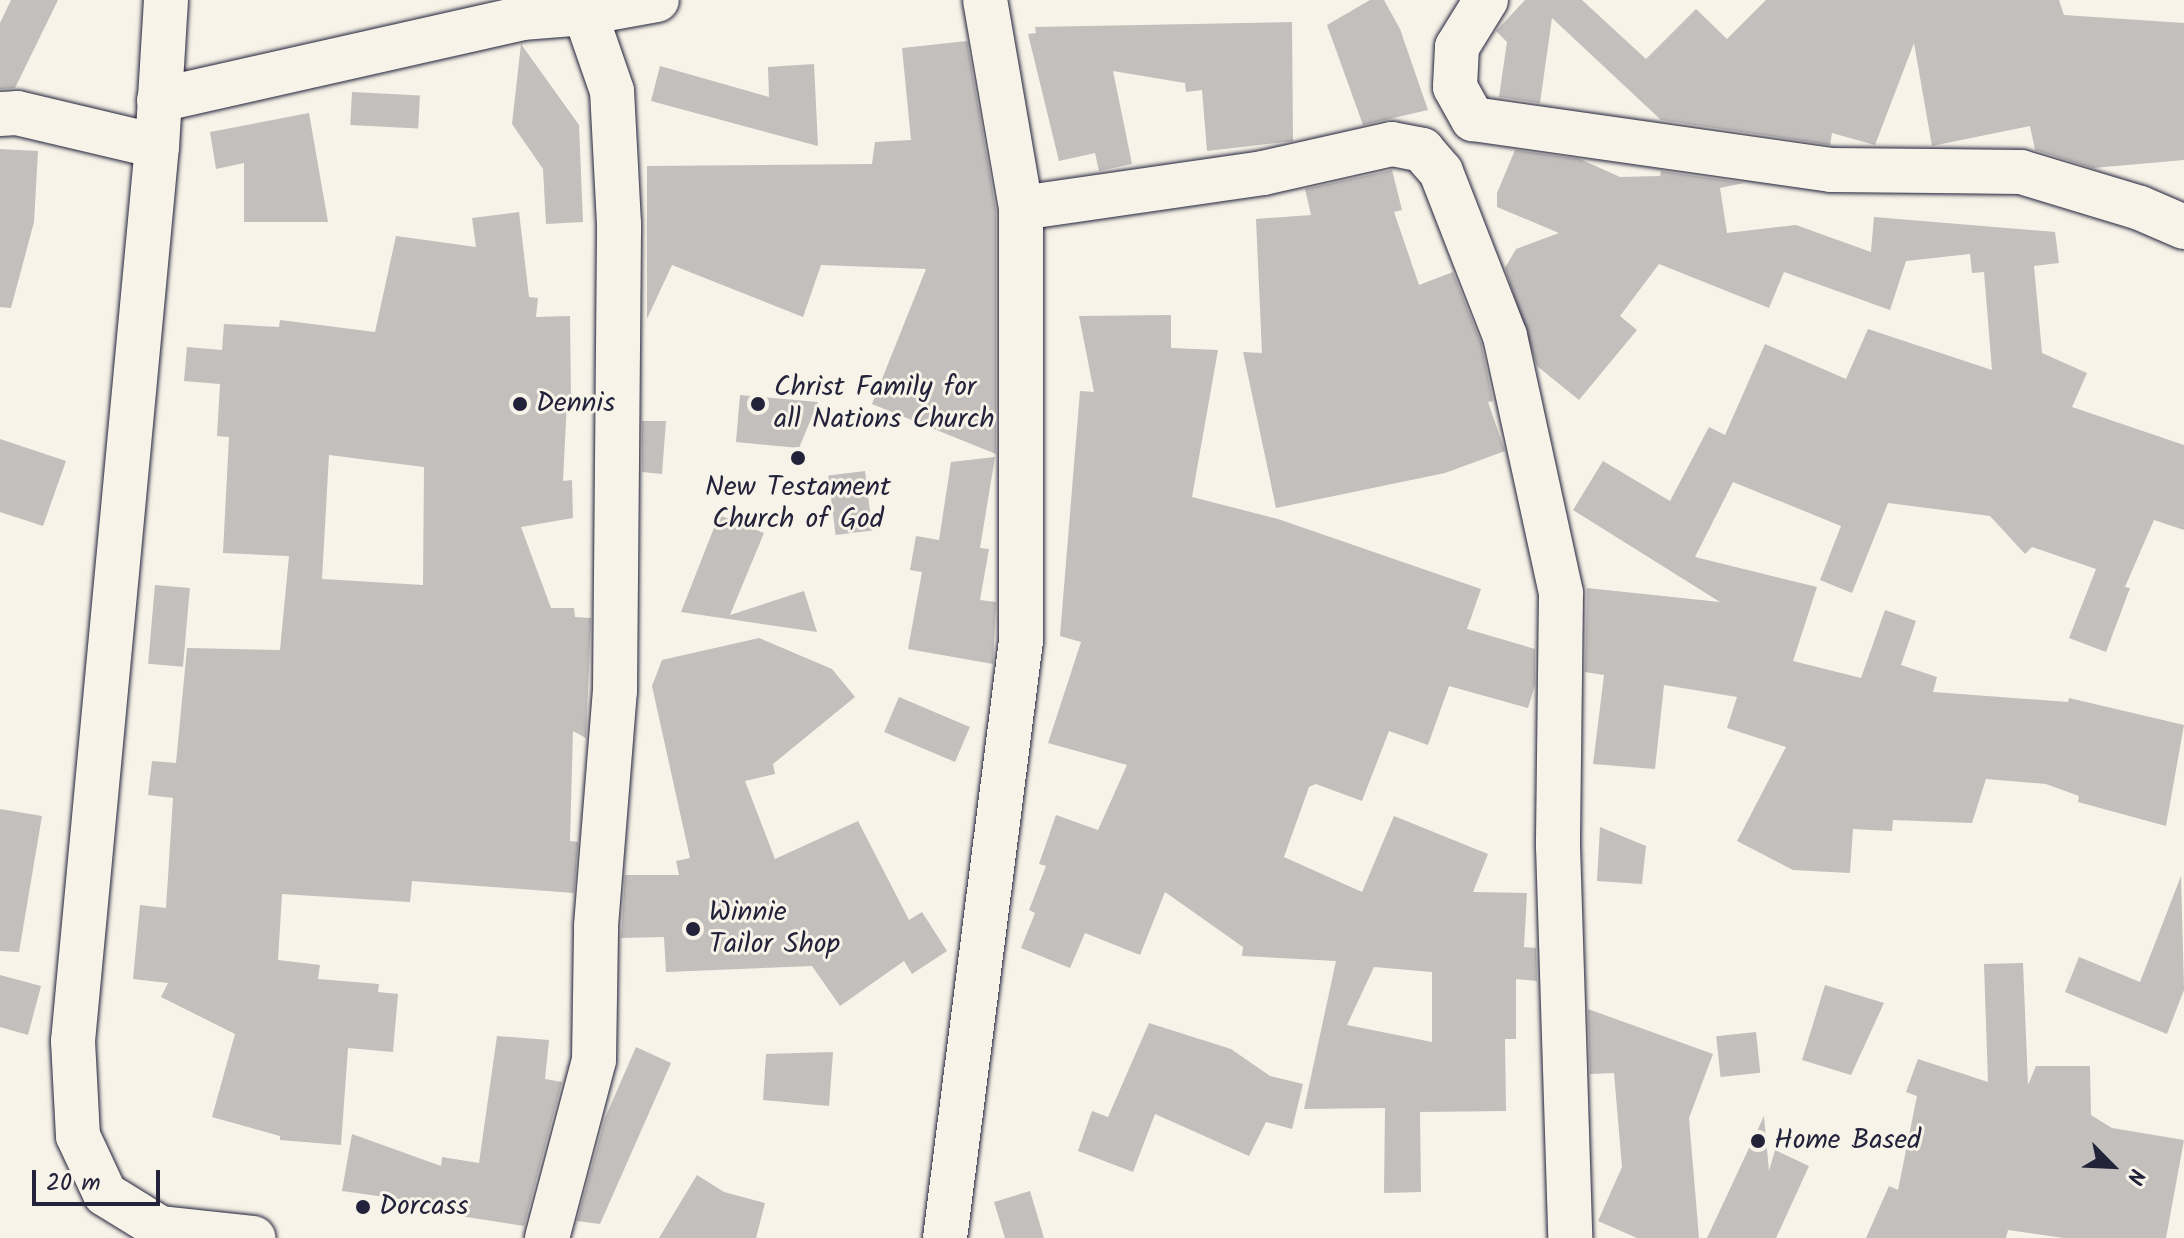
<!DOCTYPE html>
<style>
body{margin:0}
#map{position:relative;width:2184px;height:1238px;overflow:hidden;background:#f7f3e8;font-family:Kalam,sans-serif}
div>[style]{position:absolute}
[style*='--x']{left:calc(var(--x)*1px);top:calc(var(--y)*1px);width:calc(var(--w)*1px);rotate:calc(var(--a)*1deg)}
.building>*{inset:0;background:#c2bfbd;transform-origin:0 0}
.roads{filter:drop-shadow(0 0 2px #22223b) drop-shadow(0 0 2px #22223b)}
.minor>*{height:44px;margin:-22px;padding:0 22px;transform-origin:22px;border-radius:22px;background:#f7f3e8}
.tertiary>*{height:44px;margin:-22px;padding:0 22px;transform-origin:22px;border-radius:22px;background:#f7f3e8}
.dots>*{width:22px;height:22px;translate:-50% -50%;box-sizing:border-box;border:4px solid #f7f3e8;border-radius:50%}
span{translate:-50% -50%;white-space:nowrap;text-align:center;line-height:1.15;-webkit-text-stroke:6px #f7f3e8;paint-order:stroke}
.poi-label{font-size:28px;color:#22223b}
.left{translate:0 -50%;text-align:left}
.north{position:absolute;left:2072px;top:1126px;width:80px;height:80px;-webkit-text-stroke:6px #f7f3e8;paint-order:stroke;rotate:114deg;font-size:22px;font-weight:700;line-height:32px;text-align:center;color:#22223b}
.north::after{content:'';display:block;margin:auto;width:28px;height:36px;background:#22223b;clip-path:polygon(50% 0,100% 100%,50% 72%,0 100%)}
.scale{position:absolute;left:32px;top:1170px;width:128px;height:36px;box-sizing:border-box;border:4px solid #22223b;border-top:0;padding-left:10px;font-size:24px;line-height:28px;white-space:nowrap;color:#22223b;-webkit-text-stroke:6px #f7f3e8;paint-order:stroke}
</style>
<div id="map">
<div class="building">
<i style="clip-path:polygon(11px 0,58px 0,15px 88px,0 89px,0 23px)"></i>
<i style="clip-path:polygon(1370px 0,1384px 0,1400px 29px,1428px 110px,1363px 125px,1327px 25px)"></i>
<i style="clip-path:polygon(1525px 0,1582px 0,1646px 59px,1696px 9px,1727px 39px,1766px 0,2059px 0,2064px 15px,2184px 23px,2184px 160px,2093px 168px,2035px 150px,2030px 126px,1932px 146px,1914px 43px,1875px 145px,1832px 133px,1830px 145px,1661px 120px,1552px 18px,1540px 103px,1499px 97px,1507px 42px,1496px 31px)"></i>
<i style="clip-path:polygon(1292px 22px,1293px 141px,1207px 151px,1202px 90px,1186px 92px,1185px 83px,1113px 71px,1132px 164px,1099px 171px,1095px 153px,1059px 161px,1028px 34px,1036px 33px,1035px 27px)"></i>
<i style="clip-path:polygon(967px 41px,996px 210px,996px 454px,872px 404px,926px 269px,821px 265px,803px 317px,672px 265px,647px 319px,647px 166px,872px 164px,875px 142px,911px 140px,902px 48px)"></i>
<i style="clip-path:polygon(521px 44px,579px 125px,583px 222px,546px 224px,543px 169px,512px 124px)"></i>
<i style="clip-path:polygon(814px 64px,818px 146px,651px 101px,660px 66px,769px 97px,768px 67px)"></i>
<i style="left:352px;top:92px;width:68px;height:33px;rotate:3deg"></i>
<i style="clip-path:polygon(309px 113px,328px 222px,244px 222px,244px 163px,216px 169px,210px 132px)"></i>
<i style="clip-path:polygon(0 149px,38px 151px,34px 222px,11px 308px,0 307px)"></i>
<i style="clip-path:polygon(1515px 150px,1580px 159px,1620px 177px,1660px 176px,1661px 171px,1744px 183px,1720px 188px,1727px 233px,1796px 225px,1871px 252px,1874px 217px,2055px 232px,2059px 263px,2034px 266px,2042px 353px,2087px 373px,2072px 407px,2184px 445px,2184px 530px,2154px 520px,2125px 587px,2130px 588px,2106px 652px,2069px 638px,2096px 569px,2032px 547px,2025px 554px,1990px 516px,1888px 503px,1852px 593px,1820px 580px,1841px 526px,1733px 482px,1695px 557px,1817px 587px,1793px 661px,1861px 678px,1885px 610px,1916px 621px,1901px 665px,1937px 677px,1933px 692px,2068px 702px,2069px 698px,2184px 725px,2166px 826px,2078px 802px,2079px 796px,2046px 784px,1986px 779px,1972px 823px,1893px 820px,1892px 831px,1853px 829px,1850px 873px,1793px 870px,1737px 841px,1786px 747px,1727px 728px,1737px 697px,1664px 685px,1655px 769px,1593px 764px,1604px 675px,1585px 672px,1587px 588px,1720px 602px,1573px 510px,1603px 461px,1670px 501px,1709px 427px,1725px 435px,1765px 344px,1846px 379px,1868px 329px,1992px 370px,1984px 272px,1972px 273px,1970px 254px,1906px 261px,1890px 310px,1784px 272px,1769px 308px,1659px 264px,1620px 316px,1637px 330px,1579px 400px,1537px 366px,1505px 268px,1516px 249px,1559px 233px,1497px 207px,1497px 193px)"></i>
<i style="clip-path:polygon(1392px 170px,1402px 210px,1394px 212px,1419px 285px,1453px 272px,1481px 343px,1493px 401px,1488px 402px,1505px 451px,1445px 473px,1276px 508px,1243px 352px,1262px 353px,1256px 219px,1311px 215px,1305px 189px)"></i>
<i style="clip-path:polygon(evenodd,519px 212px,529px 297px,538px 298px,536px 317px,570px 316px,571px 400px,567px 401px,563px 481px,572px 480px,573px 518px,521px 527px,551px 608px,574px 608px,575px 617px,591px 618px,586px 738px,573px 731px,570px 841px,578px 842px,574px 893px,412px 881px,410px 902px,282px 894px,278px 960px,320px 965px,318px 979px,379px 984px,378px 992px,398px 994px,393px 1052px,348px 1048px,341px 1145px,280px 1140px,280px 1136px,212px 1117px,235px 1034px,161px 997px,168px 983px,133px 979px,140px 905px,166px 908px,173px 798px,148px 795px,152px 761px,176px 763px,187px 648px,280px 650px,289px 556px,223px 553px,229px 437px,217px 436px,220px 384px,184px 381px,187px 347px,222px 350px,224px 324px,279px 327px,280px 320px,375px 332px,396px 236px,476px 247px,472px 218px,519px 212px,329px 455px,424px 467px,423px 585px,322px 579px,329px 455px)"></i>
<i style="clip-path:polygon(evenodd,1171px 315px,1171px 348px,1218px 350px,1192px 497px,1278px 519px,1481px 589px,1467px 629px,1535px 649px,1535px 685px,1528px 708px,1449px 686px,1428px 745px,1389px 731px,1362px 801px,1316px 784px,1309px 787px,1284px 857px,1362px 892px,1394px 816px,1488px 854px,1473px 892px,1527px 893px,1524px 947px,1536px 948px,1537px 981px,1516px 979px,1516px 1039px,1505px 1039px,1506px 1111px,1420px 1112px,1421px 1192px,1384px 1193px,1385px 1108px,1304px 1109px,1336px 961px,1242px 956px,1243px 947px,1165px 892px,1140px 955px,1085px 933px,1070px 968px,1021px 948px,1035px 913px,1029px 910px,1046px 866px,1039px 864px,1056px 815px,1098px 830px,1127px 765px,1048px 743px,1081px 642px,1060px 636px,1080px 391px,1094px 392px,1079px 316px,1171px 315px,1374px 967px,1432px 972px,1432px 1042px,1347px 1025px,1374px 967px)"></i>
<i style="clip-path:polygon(740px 395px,818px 402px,799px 448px,736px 442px)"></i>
<i style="clip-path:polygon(642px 421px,666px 421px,662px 474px,642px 472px)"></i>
<i style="clip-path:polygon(0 439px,66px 461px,43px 526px,0 512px)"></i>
<i style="clip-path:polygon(995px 457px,980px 548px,989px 549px,980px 600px,996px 602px,993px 664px,908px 649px,922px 572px,910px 570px,916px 536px,939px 540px,951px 462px)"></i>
<i style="left:865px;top:471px;width:60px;height:37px;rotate:83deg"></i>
<i style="clip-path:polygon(719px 515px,764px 533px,730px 615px,804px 591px,817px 632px,681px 612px)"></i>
<i style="left:155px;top:585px;width:35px;height:79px;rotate:5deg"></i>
<i style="clip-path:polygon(759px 638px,832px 669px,855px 697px,773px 764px,775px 774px,745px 781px,775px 859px,858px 821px,909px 920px,922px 912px,947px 951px,912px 974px,904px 961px,840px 1006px,812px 966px,666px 972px,664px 937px,621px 938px,625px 875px,679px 875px,676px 861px,690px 858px,652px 686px,662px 660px)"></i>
<i style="left:899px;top:697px;width:77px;height:38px;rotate:23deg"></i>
<i style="clip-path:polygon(0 809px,42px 816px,19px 952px,0 951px)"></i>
<i style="clip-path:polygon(1600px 827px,1646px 846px,1642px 884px,1597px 881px)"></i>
<i style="clip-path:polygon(2181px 876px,2184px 990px,2167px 1034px,2065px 992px,2079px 957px,2140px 982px)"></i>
<i style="clip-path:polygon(2023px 963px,2028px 1085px,2036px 1066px,2090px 1066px,2091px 1115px,2112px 1128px,2184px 1140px,2166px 1238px,2064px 1238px,2008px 1230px,2006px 1238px,1866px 1238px,1889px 1186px,1898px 1190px,1917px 1096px,1906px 1092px,1918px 1059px,1988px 1082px,1984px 964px)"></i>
<i style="clip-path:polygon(0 975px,41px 986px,28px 1035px,0 1027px)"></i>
<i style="clip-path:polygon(1825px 985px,1884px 1003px,1851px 1075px,1802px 1060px)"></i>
<i style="clip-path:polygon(1588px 1009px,1713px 1054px,1689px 1118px,1699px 1238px,1637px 1238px,1598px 1221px,1622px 1167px,1614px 1073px,1590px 1074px)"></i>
<i style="clip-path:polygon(1149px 1023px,1231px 1049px,1270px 1076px,1303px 1084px,1292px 1129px,1266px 1122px,1249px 1156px,1155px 1114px,1133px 1172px,1078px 1151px,1092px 1111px,1108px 1117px)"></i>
<i style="left:1756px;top:1032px;width:41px;height:40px;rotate:84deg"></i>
<i style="clip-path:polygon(497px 1036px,549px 1040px,545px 1079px,562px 1082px,524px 1226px,434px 1212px,435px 1204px,342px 1191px,352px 1134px,441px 1166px,442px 1157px,479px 1163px)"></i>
<i style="clip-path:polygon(636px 1047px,671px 1063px,600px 1224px,577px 1221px,605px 1118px)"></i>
<i style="clip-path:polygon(833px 1052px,829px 1106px,763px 1100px,766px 1054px)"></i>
<i style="clip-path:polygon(1764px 1116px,1769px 1171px,1775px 1150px,1809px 1166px,1776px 1238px,1707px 1238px)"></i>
<i style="clip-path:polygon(697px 1175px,724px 1192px,765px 1203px,756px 1238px,659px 1238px)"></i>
<i style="clip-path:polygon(1030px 1191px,1044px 1238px,1005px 1238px,994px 1202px)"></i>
</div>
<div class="roads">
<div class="minor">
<i style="--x:1486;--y:0;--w:55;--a:121.7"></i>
<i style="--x:1457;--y:47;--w:40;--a:92.9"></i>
<i style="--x:1455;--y:87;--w:37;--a:61"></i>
<i style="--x:1473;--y:119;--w:362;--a:8.1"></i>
<i style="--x:1831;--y:170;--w:190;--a:0.6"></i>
<i style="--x:2021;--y:172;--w:124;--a:16.8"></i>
<i style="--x:2140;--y:208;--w:48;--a:23.4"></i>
<i style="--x:159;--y:100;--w:372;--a:-12.7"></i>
<i style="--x:522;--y:18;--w:63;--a:-4.5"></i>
<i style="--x:0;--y:114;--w:17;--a:-3"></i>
<i style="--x:17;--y:113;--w:144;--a:13.3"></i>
<i style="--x:1021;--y:208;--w:245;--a:-8.2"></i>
<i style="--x:1263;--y:173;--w:132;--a:-12.7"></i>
<i style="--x:1392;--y:144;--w:31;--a:11"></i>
<i style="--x:1422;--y:150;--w:29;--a:49"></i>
<i style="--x:1441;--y:172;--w:176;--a:68.7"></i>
<i style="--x:1505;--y:336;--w:263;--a:77.7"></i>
<i style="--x:1561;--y:593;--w:253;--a:90.7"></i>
<i style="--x:1558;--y:846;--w:392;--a:88.2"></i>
<i style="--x:547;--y:1238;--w:184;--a:-75.2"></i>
<i style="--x:594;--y:1060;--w:134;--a:-89.1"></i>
<i style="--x:596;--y:926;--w:236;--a:-85.4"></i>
<i style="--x:615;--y:691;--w:467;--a:-89.5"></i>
<i style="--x:619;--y:224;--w:133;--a:-93"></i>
<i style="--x:612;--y:91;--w:83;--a:-109.1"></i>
<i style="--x:585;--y:13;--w:73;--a:-10.2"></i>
<i style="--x:945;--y:1238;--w:602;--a:-82.75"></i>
<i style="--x:1021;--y:641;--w:433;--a:-90"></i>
<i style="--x:1021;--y:208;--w:211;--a:-99.8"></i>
</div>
<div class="tertiary">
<i style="--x:166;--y:0;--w:146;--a:93.5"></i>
<i style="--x:157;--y:146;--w:899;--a:95.36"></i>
<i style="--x:73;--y:1041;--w:95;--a:87"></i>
<i style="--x:78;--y:1136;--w:64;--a:65"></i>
<i style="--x:105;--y:1194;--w:65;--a:31.7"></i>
<i style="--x:160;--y:1228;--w:94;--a:6.1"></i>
</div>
</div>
<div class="dots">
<i style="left:520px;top:404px;background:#22223b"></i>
<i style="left:758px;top:404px;background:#22223b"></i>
<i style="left:798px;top:458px;background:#22223b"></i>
<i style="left:693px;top:929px;background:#22223b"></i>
<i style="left:1758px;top:1141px;background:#22223b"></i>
<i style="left:363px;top:1207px;background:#22223b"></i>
</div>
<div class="poi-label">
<span class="left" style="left:774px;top:404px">Christ Family for<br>all Nations Church</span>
<span class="left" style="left:536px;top:404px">Dennis</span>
<span style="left:798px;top:504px">New Testament<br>Church of God</span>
<span class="left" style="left:709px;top:929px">Winnie<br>Tailor Shop</span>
<span class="left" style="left:1774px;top:1141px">Home Based</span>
<span class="left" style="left:379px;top:1207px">Dorcass</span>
</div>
<div class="north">N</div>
<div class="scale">20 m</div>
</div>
